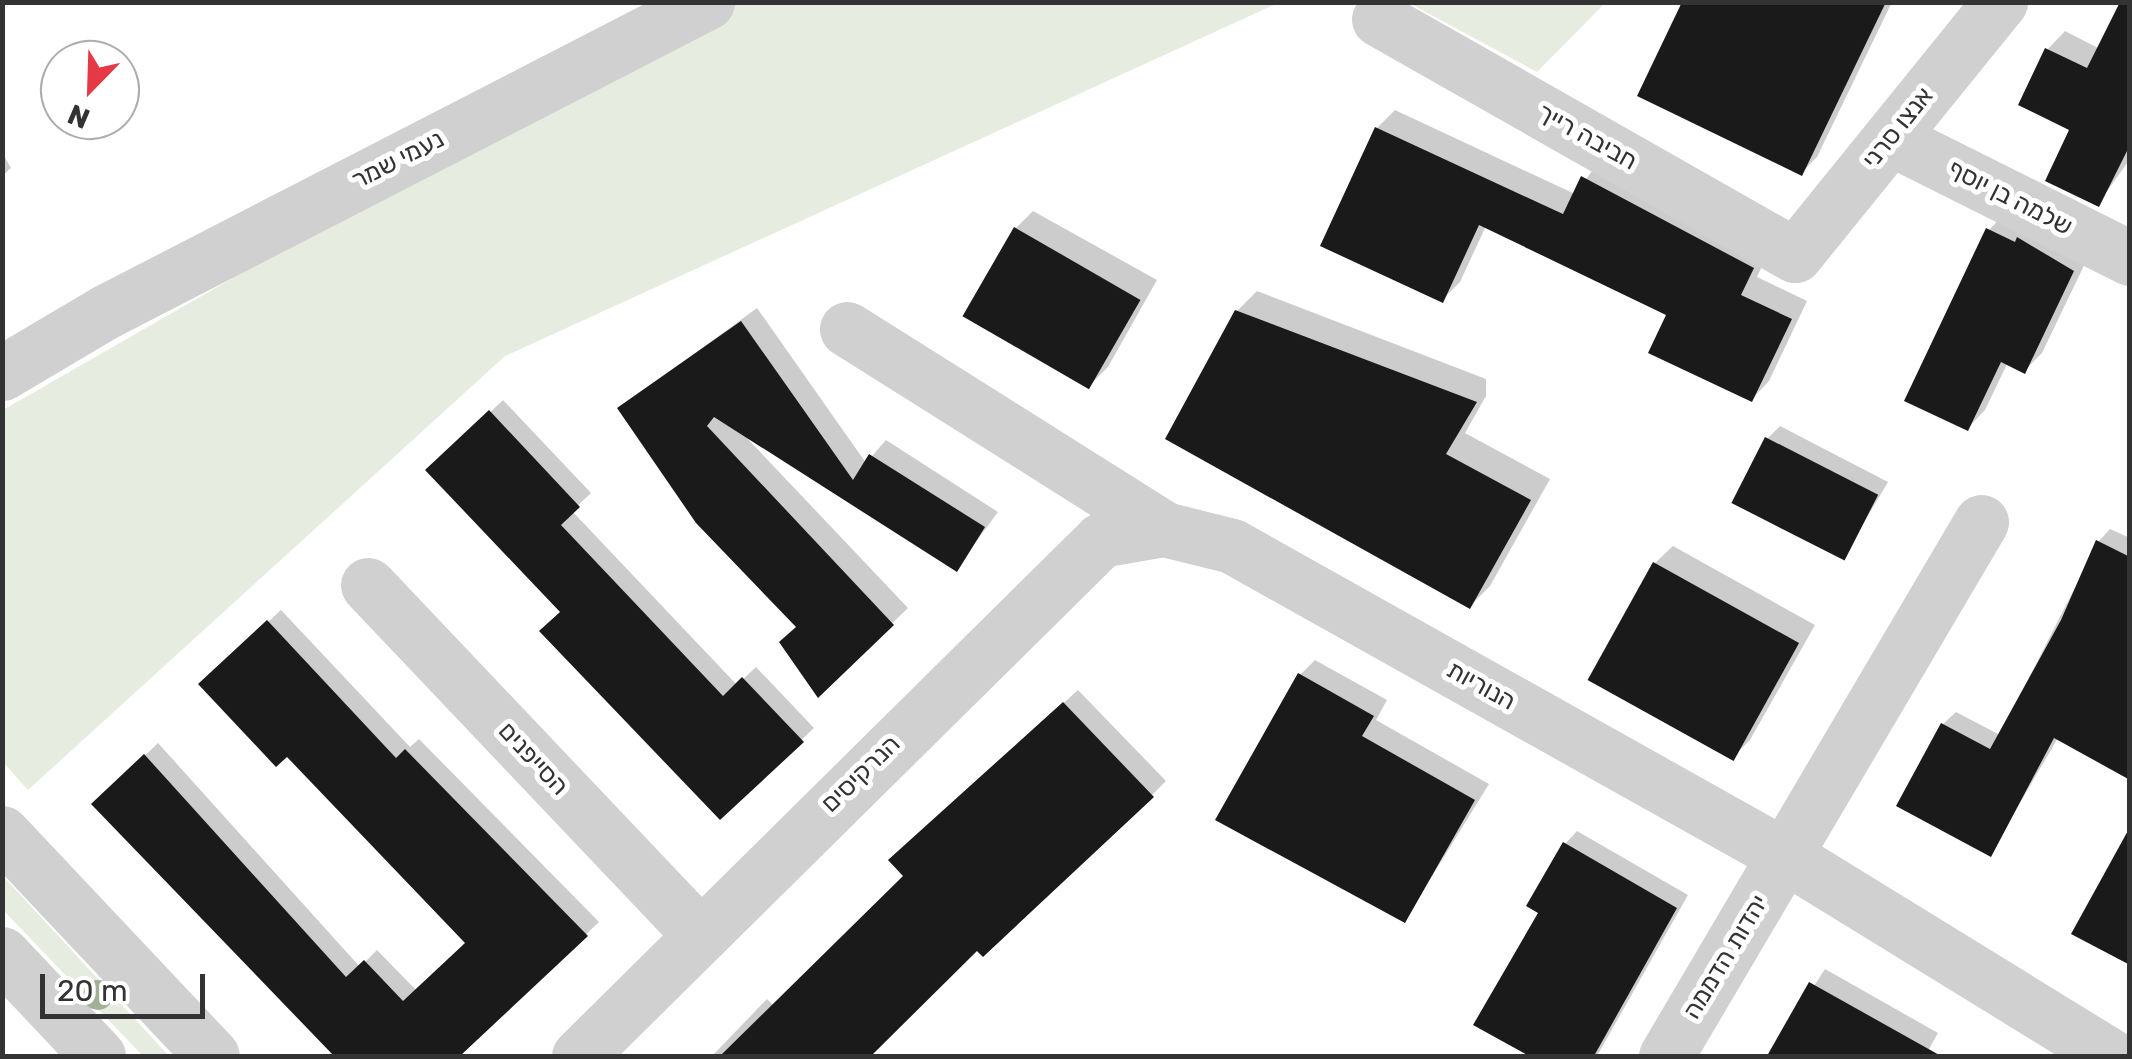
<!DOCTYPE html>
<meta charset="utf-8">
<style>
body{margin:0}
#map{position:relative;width:2132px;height:1059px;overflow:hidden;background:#fff;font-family:Rubik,Heebo,sans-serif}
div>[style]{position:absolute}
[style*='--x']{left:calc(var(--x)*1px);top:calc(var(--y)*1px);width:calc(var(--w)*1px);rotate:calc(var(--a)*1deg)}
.green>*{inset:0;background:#e6ecdf}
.shadow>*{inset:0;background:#0003}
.building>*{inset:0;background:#1a1a1a;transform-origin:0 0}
.minor>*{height:55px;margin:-27.5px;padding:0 27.5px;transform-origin:27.5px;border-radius:27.5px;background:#d0d0d0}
.trees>*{width:30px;height:30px;margin:-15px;border-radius:50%;background:#a2b095}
span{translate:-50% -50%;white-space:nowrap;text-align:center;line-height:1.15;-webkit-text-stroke:10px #fff;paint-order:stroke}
.street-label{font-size:25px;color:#333}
.frame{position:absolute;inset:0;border:5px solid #333;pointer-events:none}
.north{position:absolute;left:40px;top:40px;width:100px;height:100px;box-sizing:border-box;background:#fff;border:2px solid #adadad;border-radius:50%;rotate:203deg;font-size:28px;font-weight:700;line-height:40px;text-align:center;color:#333}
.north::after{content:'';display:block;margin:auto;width:35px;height:45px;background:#e63946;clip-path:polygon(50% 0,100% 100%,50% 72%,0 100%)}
.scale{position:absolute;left:40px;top:974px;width:165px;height:45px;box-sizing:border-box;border:5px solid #333;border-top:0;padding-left:12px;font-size:30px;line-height:35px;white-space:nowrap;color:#333;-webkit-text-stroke:8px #fff;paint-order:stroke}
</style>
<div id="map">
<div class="green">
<i style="clip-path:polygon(712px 3px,1278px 3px,505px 356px,28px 790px,3px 762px,3px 410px)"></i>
<i style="clip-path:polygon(1409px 3px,1605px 3px,1537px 72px)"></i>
<i style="clip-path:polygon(2px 876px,3px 876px,169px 1056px,143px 1056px,3px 910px)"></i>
</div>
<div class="shadow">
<i style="clip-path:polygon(1684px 2px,1892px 2px,1817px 157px,1801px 173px)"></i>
<i style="clip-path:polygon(2130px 3px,2130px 159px,2098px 204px,2048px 49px,2065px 31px,2100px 49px)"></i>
<i style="clip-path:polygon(1395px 110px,1575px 194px,1601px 159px,1770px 249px,1757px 277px,1807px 301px,1769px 381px,1752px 399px,1670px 314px,1486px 226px,1460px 282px,1442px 300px,1377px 128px)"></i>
<i style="clip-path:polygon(2px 152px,11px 168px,2px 176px)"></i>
<i style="clip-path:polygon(1033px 211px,1157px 280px,1108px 367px,1090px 385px,1016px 228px)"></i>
<i style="clip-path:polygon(2006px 212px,2091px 251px,2042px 353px,2024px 371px,2008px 362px,1985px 410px,1968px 428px,1989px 230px)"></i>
<i style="clip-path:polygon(1257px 291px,1486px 379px,1486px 396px,1465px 433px,1550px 479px,1490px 586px,1470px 606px,1237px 311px)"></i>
<i style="clip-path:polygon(757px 308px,866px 463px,886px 440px,998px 512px,956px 569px,746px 437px,908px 608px,818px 694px,799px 627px,620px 408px)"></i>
<i style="clip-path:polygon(503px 400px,591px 493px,572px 511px,737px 685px,756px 667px,814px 728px,720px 817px,563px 611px,429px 470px)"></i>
<i style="clip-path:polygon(1780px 426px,1888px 482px,1843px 558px,1767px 439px)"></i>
<i style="clip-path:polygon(2110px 529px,2130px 538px,2130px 777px,2058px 738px,1990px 854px,1943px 724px,1956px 712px,2000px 735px,2098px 542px)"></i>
<i style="clip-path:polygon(1673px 546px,1815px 625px,1750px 740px,1732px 758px,1655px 563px)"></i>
<i style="clip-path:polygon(281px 610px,410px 747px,419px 739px,599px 922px,456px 1056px,337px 1056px,95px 804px,158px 743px,360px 967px,377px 950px,417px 991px,468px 943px,287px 754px,202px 684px)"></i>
<i style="clip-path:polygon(1315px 660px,1387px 700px,1376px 720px,1489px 784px,1405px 920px,1300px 675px)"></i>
<i style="clip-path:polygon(1078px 690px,1166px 781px,1152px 795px,977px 947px,868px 1056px,712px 1056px,767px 999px,774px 1006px,907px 876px,905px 846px)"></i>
<i style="clip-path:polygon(1577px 831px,1688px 895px,1597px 1056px,1534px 1056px,1477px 1024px,1541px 912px,1565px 844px)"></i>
<i style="clip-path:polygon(1825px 969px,1938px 1033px,1925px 1056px,1769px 1056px)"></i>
</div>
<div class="building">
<i style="clip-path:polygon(1682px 2px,1886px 2px,1802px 176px,1637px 96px)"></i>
<i style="clip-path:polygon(2120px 2px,2130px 2px,2130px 145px,2099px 207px,2045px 181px,2069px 130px,2018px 105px,2045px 48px,2087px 68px)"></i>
<i style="clip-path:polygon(1375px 127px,1563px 214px,1581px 176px,1754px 268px,1741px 295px,1792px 319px,1752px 402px,1648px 353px,1666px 315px,1479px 225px,1443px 303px,1320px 246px)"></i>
<i style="left:1014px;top:227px;width:146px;height:103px;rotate:30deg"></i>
<i style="clip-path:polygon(1986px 228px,2015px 242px,2017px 237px,2074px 271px,2025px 374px,2001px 362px,1968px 431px,1904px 401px)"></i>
<i style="clip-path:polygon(1235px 310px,1477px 402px,1446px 454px,1531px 500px,1470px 609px,1165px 439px)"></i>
<i style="clip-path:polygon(741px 321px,853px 480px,869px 454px,985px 527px,957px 572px,714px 417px,707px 426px,894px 625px,818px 698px,779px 642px,796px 627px,696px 523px,617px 408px)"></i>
<i style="clip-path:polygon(489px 410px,580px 507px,561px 525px,723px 696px,742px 677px,804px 742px,720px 820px,539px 631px,560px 612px,425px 470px)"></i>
<i style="left:1765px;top:437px;width:127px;height:74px;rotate:27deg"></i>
<i style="clip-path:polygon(2096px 540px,2130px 557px,2130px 780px,2054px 738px,1991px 857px,1896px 806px,1941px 723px,1990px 749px,2061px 620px)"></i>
<i style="left:1653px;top:562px;width:167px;height:135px;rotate:29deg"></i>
<i style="clip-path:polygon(267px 620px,396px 758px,405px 749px,588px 936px,460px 1056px,334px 1056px,91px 804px,144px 754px,346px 977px,364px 960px,403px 1001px,465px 943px,287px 757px,276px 767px,198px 684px)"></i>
<i style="clip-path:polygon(1298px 673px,1374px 716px,1362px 736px,1475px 800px,1405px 923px,1215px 820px)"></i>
<i style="clip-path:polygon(1063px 702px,1154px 797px,983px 957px,977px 951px,871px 1056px,720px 1056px,903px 876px,888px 860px)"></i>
<i style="clip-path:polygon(2130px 827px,2130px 965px,2071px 934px)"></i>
<i style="clip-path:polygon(1563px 842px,1677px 908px,1594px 1056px,1529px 1056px,1473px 1025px,1538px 913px,1526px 906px)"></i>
<i style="clip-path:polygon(1809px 982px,1941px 1056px,1767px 1056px)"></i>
</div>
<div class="minor">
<i style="--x:1379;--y:19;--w:478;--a:29.6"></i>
<i style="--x:1795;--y:255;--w:326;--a:-51"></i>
<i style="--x:1890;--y:138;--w:268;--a:26.6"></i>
<i style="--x:847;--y:329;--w:375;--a:32.2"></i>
<i style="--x:1164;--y:529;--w:70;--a:14"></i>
<i style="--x:1232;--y:546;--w:636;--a:29.26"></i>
<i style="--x:1787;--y:857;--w:380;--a:31.6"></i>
<i style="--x:2;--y:373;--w:122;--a:-30.6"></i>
<i style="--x:107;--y:311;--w:675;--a:-27.25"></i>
<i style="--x:368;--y:585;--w:480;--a:46.5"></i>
<i style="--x:2;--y:833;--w:306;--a:46.7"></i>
<i style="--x:2;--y:954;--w:140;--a:46.7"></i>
<i style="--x:579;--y:1056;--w:734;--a:-44.67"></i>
<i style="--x:1101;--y:540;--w:64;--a:-9.9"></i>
<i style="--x:1666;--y:1056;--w:620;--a:-59.46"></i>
</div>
<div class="trees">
<i style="left:98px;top:995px"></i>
</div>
<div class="street-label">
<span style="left:1898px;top:128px;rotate:-51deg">אנצו סרני</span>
<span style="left:1587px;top:137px;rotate:29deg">חביבה רייך</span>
<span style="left:398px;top:160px;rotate:-27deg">נעמי שמר</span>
<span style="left:2010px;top:198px;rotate:27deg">שלמה בן יוסף</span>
<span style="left:1481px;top:686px;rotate:29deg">הנוריות</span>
<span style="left:533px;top:759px;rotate:47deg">הסייפנים</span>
<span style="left:861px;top:774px;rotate:-44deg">הנרקיסים</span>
<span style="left:1726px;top:957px;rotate:-59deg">יהדות הדממה</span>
</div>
<div class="frame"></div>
<div class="north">N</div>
<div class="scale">20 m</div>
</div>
